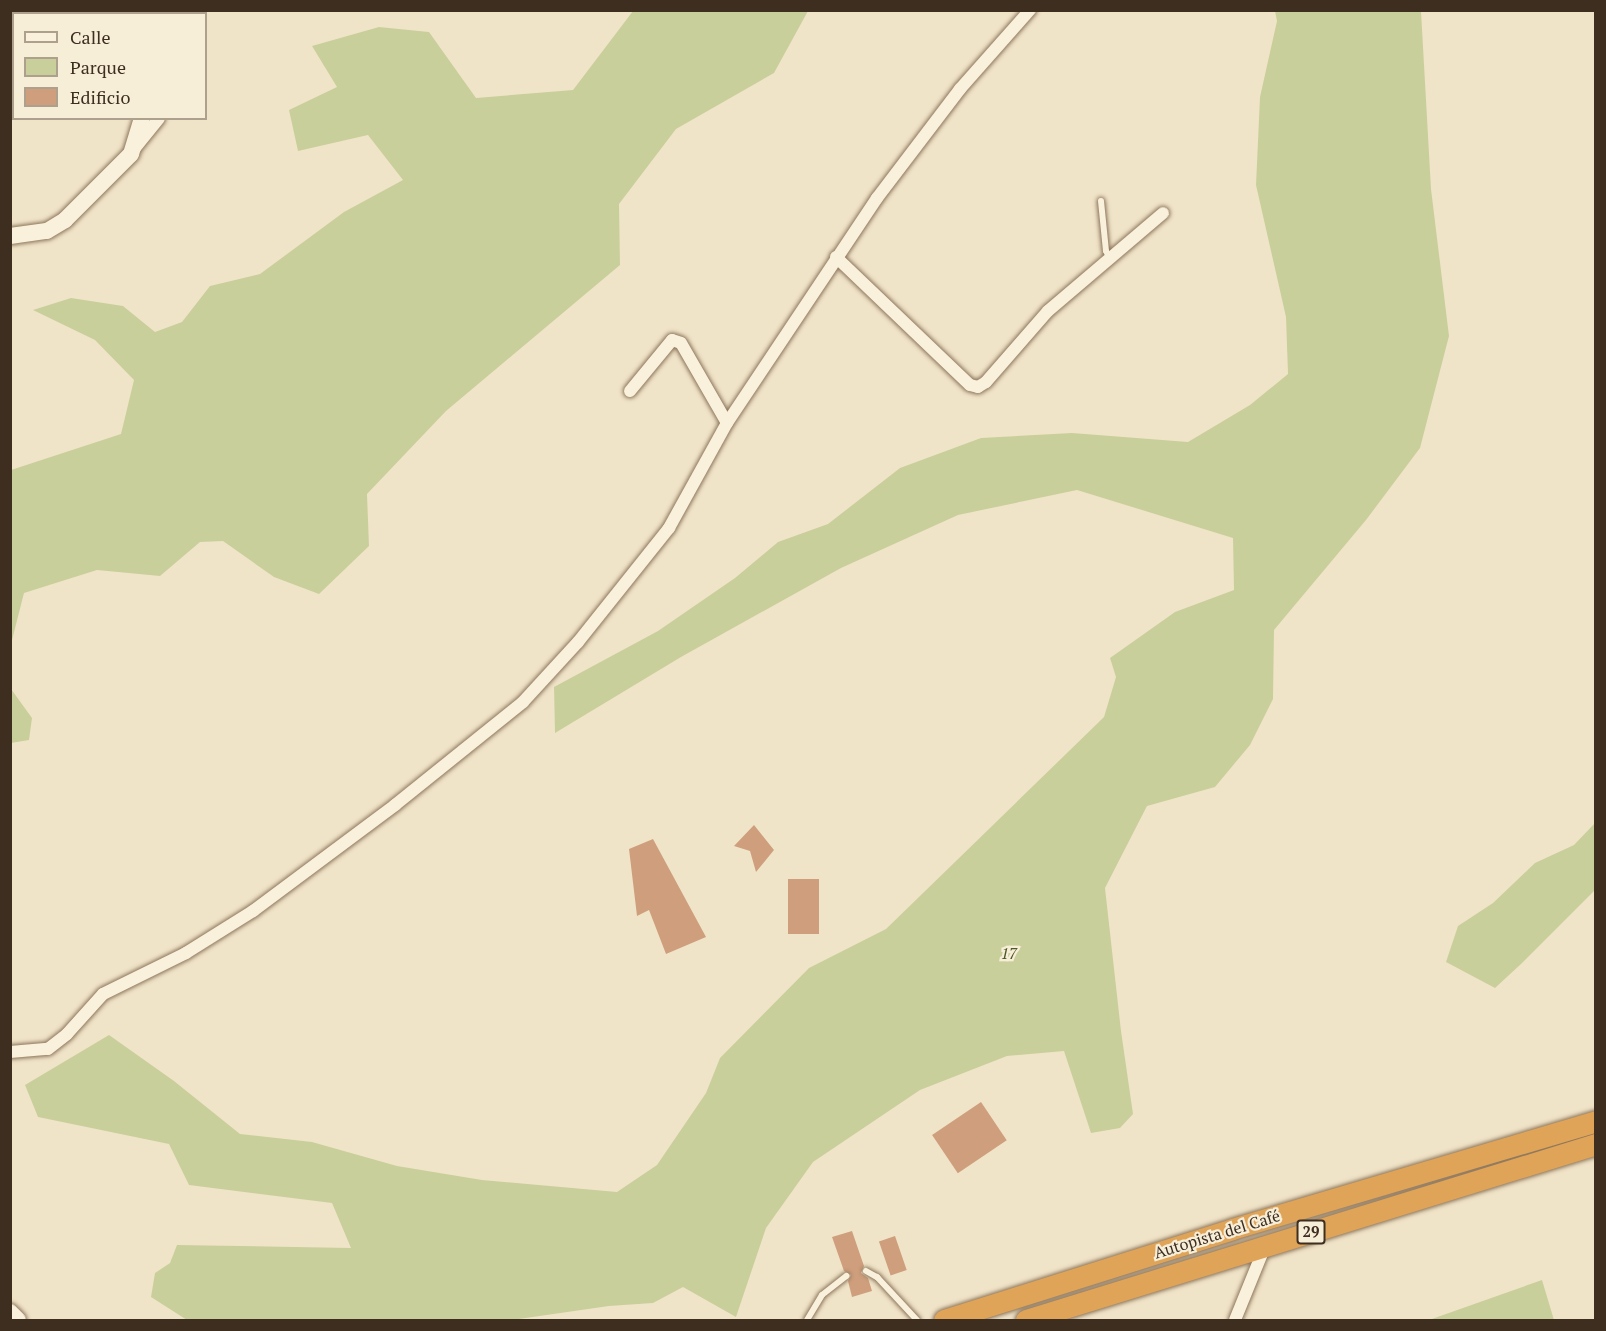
<!DOCTYPE html>
<meta charset="utf-8">
<style>
body{margin:0}
#map{position:relative;width:1606px;height:1331px;overflow:hidden;background:#f0e4c8;font-family:"PT Serif",serif}
div>[style]{position:absolute}
[style*='--x']{left:calc(var(--x)*1px);top:calc(var(--y)*1px);width:calc(var(--w)*1px);rotate:calc(var(--a)*1deg)}
.green>*{inset:0;background:#c9cf9b}
.building>*{inset:0;background:#cf9f7d;transform-origin:0 0}
.roads{filter:drop-shadow(0 0 2px #8d765c) drop-shadow(0 0 2px #8d765c)}
.lane>*{height:6px;margin:-3px;padding:0 3px;transform-origin:3px;border-radius:3px;background:#faf1dc}
.street>*{height:12px;margin:-6px;padding:0 6px;transform-origin:6px;border-radius:6px;background:#faf1dc}
.secondary>*{height:16px;margin:-8px;padding:0 8px;transform-origin:8px;border-radius:8px;background:#faf1dc}
.highway>*{height:21px;margin:-10.5px;padding:0 10.5px;transform-origin:10.5px;border-radius:10.5px;background:#e0a458}
span{translate:-50% -50%;white-space:nowrap;text-align:center;line-height:1.15;-webkit-text-stroke:4.5px #f7eed8;paint-order:stroke}
.shield-label span{padding:2px 4px;background:#f7eed8;border:2px solid;border-radius:4px;-webkit-text-stroke-width:0}
.shield-label{font-size:15px;color:#3d2e20;font-weight:700}
.park-label{font-size:16px;color:#4d5a26;font-style:italic}
.street-label{font-size:16px;color:#3d2e20}
.frame{position:absolute;inset:0;border:12px solid #3d2e20;pointer-events:none}
.legend{position:absolute;left:12px;top:12px;width:195px;height:108px;box-sizing:border-box;background:#f7eed8;border:2px solid #ada18e;margin:0;padding:8px 10px;list-style:none;font-size:18px;color:#3d2e20}
.legend li{display:flex;align-items:center;gap:12px;height:30px}
.legend b{width:30px;border:2px solid #ada18e}
</style>
<div id="map">
<div class="green">
<i style="clip-path:polygon(633px 11px,808px 11px,774px 73px,676px 129px,619px 204px,620px 265px,446px 411px,367px 494px,369px 546px,319px 594px,274px 577px,223px 541px,200px 542px,160px 576px,97px 570px,24px 593px,11px 644px,11px 470px,121px 434px,134px 380px,95px 340px,33px 310px,71px 298px,123px 306px,155px 332px,182px 322px,210px 286px,260px 274px,344px 212px,403px 180px,368px 135px,298px 151px,289px 110px,337px 87px,312px 46px,379px 27px,429px 32px,476px 98px,573px 90px)"></i>
<i style="clip-path:polygon(1275px 11px,1421px 11px,1431px 189px,1449px 336px,1420px 448px,1366px 520px,1274px 630px,1273px 699px,1250px 745px,1215px 787px,1147px 806px,1105px 888px,1121px 1031px,1133px 1114px,1120px 1128px,1091px 1133px,1064px 1051px,1007px 1056px,920px 1090px,813px 1162px,766px 1228px,736px 1317px,683px 1287px,653px 1303px,609px 1306px,512px 1320px,187px 1320px,151px 1297px,155px 1273px,170px 1263px,177px 1245px,351px 1248px,332px 1203px,189px 1185px,169px 1144px,38px 1117px,25px 1085px,109px 1035px,174px 1081px,240px 1134px,312px 1142px,397px 1166px,482px 1180px,617px 1192px,657px 1165px,706px 1093px,720px 1058px,809px 968px,886px 929px,1104px 717px,1116px 677px,1110px 658px,1175px 612px,1234px 590px,1233px 538px,1077px 490px,958px 515px,841px 568px,681px 657px,555px 733px,554px 687px,658px 631px,735px 578px,778px 542px,828px 524px,900px 468px,981px 438px,1072px 433px,1188px 442px,1250px 405px,1288px 374px,1286px 317px,1256px 185px,1260px 97px,1277px 21px)"></i>
<i style="clip-path:polygon(11px 689px,32px 718px,29px 740px,11px 743px)"></i>
<i style="clip-path:polygon(1595px 823px,1595px 890px,1521px 964px,1495px 988px,1446px 962px,1458px 926px,1493px 903px,1535px 863px,1574px 845px)"></i>
<i style="clip-path:polygon(1542px 1280px,1554px 1320px,1429px 1320px)"></i>
</div>
<div class="building">
<i style="clip-path:polygon(754px 825px,774px 850px,756px 872px,750px 851px,734px 846px)"></i>
<i style="clip-path:polygon(653px 839px,706px 937px,666px 954px,649px 910px,637px 916px,629px 849px)"></i>
<i style="left:788px;top:879px;width:31px;height:55px"></i>
<i style="left:981px;top:1102px;width:46px;height:59px;rotate:56deg"></i>
<i style="clip-path:polygon(852px 1231px,864px 1266px,861px 1273px,868px 1278px,872px 1291px,852px 1297px,848px 1281px,851px 1275px,844px 1271px,832px 1237px)"></i>
<i style="left:895px;top:1236px;width:36px;height:17px;rotate:71deg"></i>
</div>
<div class="roads">
<div class="lane">
<i style="--x:1101;--y:201;--w:50;--a:84.3"></i>
<i style="--x:1106;--y:251;--w:9;--a:63"></i>
<i style="--x:866;--y:1271;--w:13;--a:29"></i>
<i style="--x:877;--y:1277;--w:59;--a:47.1"></i>
<i style="--x:807;--y:1320;--w:29;--a:-59"></i>
<i style="--x:822;--y:1295;--w:31;--a:-38"></i>
</div>
<div class="street">
<i style="--x:183;--y:10;--w:4;--a:90"></i>
<i style="--x:135;--y:148;--w:38;--a:-51"></i>
<i style="--x:836;--y:257;--w:185;--a:43.7"></i>
<i style="--x:970;--y:385;--w:8;--a:14"></i>
<i style="--x:978;--y:387;--w:9;--a:-32"></i>
<i style="--x:986;--y:382;--w:94;--a:-48.9"></i>
<i style="--x:1048;--y:311;--w:151;--a:-40.4"></i>
<i style="--x:630;--y:391;--w:66;--a:-50.5"></i>
<i style="--x:672;--y:340;--w:9;--a:18"></i>
<i style="--x:681;--y:343;--w:92;--a:60.1"></i>
<i style="--x:10;--y:1052;--w:38;--a:-5"></i>
<i style="--x:48;--y:1049;--w:24;--a:-38"></i>
<i style="--x:67;--y:1034;--w:54;--a:-48"></i>
<i style="--x:103;--y:994;--w:93;--a:-26.3"></i>
<i style="--x:186;--y:953;--w:79;--a:-32.1"></i>
<i style="--x:253;--y:911;--w:177;--a:-36.7"></i>
<i style="--x:395;--y:805;--w:164;--a:-38.8"></i>
<i style="--x:523;--y:702;--w:81;--a:-47.5"></i>
<i style="--x:578;--y:642;--w:146;--a:-51.4"></i>
<i style="--x:669;--y:528;--w:120;--a:-61.1"></i>
<i style="--x:727;--y:423;--w:270;--a:-56.3"></i>
<i style="--x:877;--y:198;--w:137;--a:-52.7"></i>
<i style="--x:960;--y:89;--w:106;--a:-48.5"></i>
<i style="--x:1235;--y:1320;--w:80;--a:-67.9"></i>
</div>
<div class="secondary">
<i style="--x:41;--y:10;--w:8;--a:30"></i>
<i style="--x:10;--y:236;--w:37;--a:-8"></i>
<i style="--x:47;--y:231;--w:21;--a:-31"></i>
<i style="--x:65;--y:220;--w:93;--a:-45"></i>
<i style="--x:131;--y:154;--w:38;--a:-73"></i>
<i style="--x:10;--y:1312;--w:11;--a:45"></i>
</div>
<div class="highway">
<i style="--x:944;--y:1320;--w:302;--a:-17.5"></i>
<i style="--x:1232;--y:1229;--w:380;--a:-16.5"></i>
<i style="--x:1026;--y:1320;--w:597;--a:-17.16"></i>
</div>
</div>
<div class="shield-label">
<span style="left:1311px;top:1232px">29</span>
</div>
<div class="park-label">
<span style="left:1009px;top:953px">17</span>
</div>
<div class="street-label">
<span style="left:1217px;top:1234px;rotate:-17deg">Autopista del Café</span>
</div>
<div class="frame"></div>
<ul class="legend">
<li><b style="height:8px;background:#faf1dc"></b>Calle</li>
<li><b style="height:16px;background:#c9cf9b"></b>Parque</li>
<li><b style="height:16px;background:#cf9f7d"></b>Edificio</li>
</ul>
</div>
